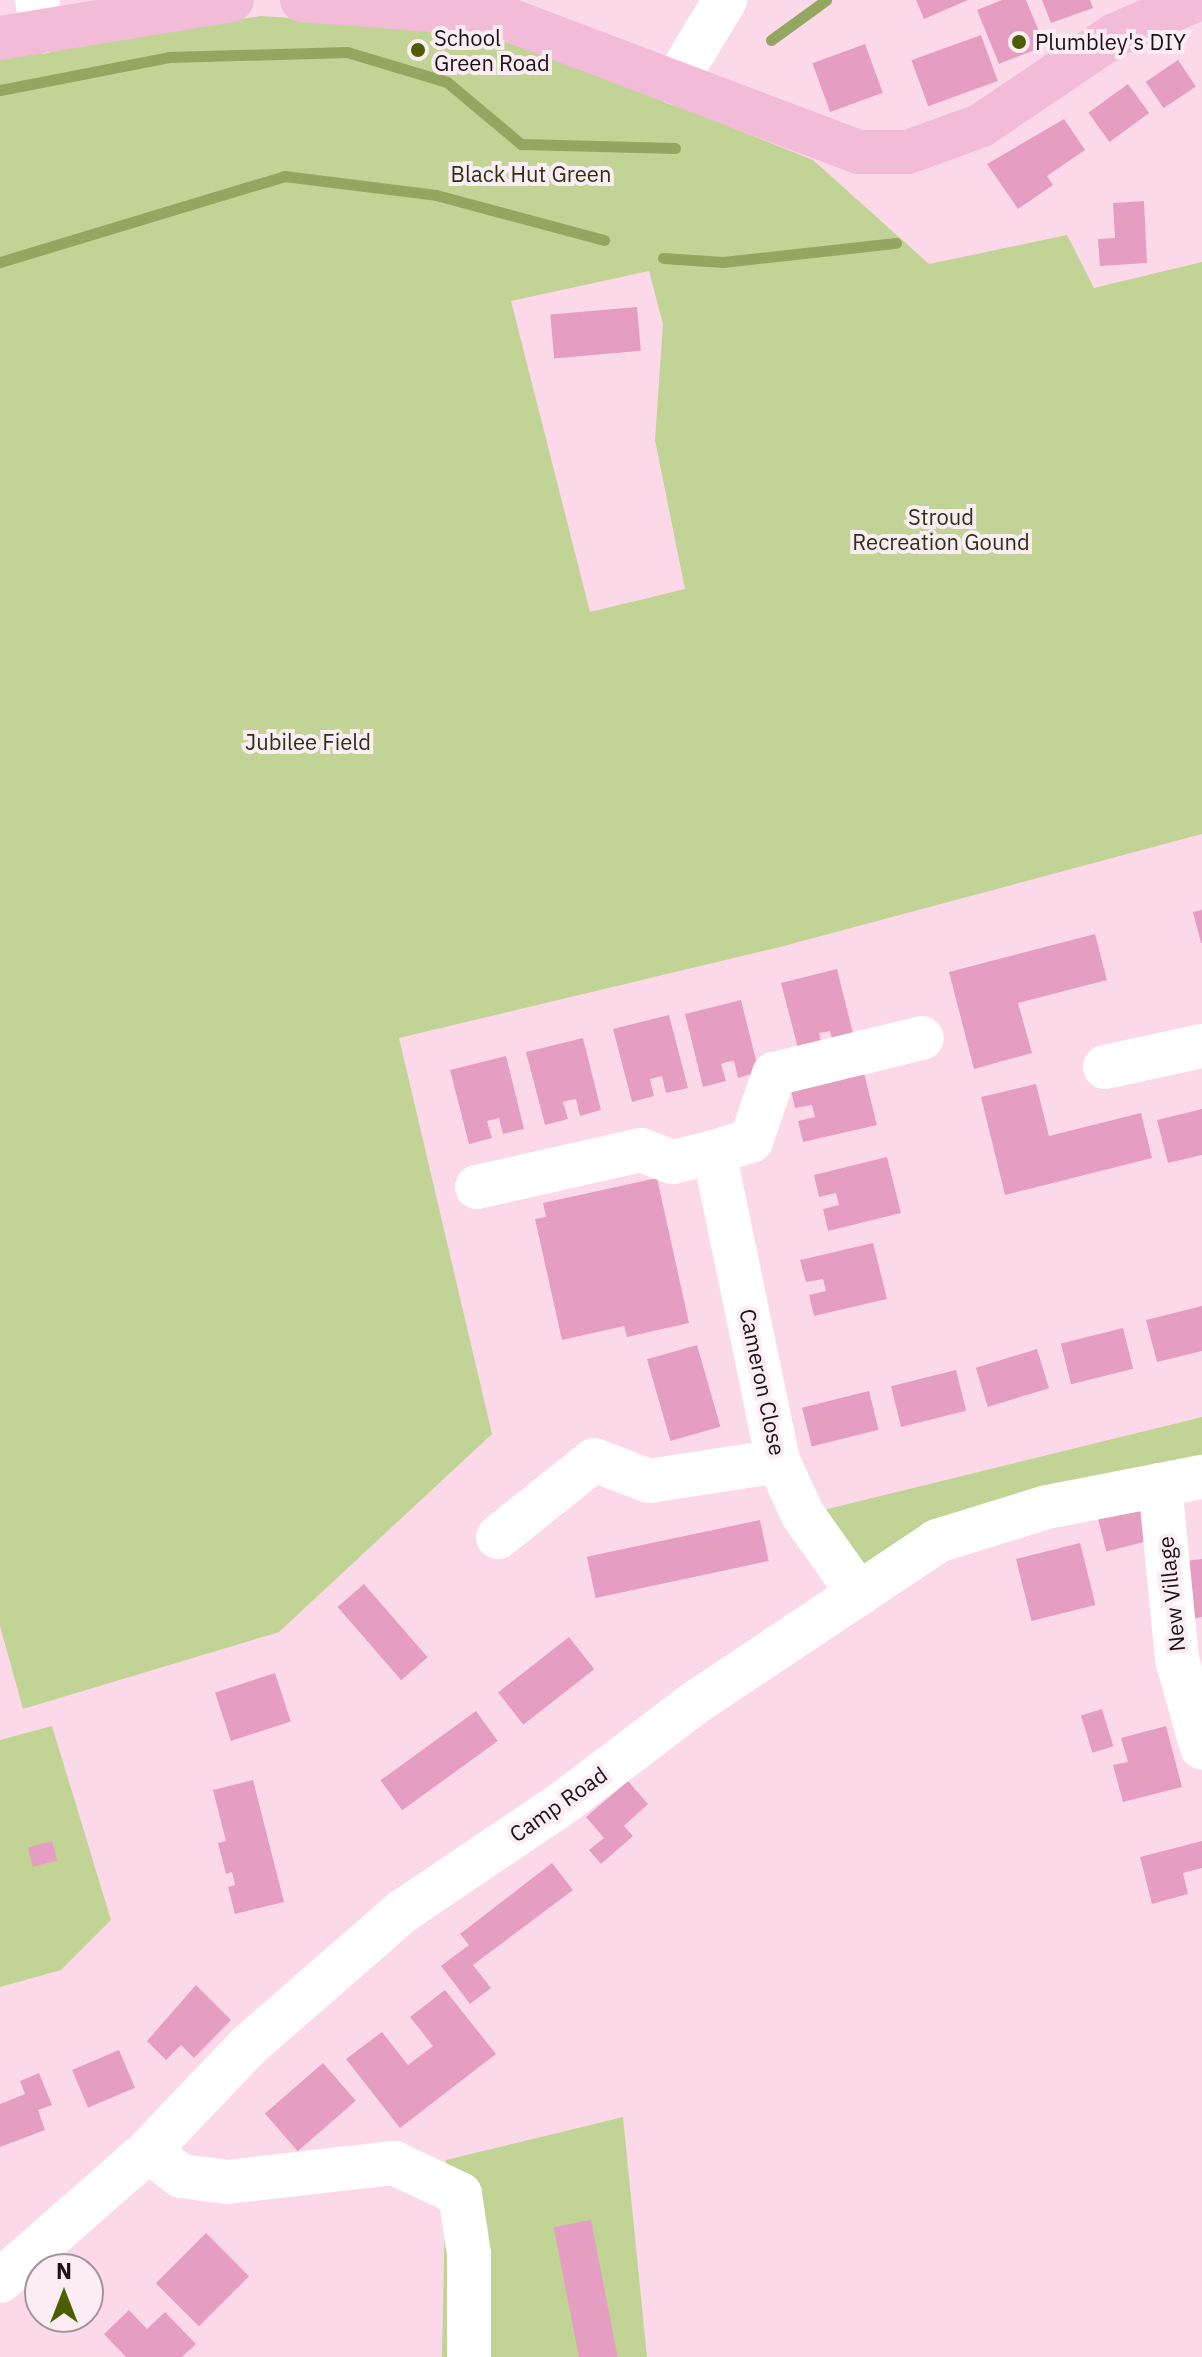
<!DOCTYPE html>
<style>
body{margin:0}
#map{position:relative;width:1202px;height:2357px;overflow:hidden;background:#fcd9e9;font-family:"IBM Plex Sans",sans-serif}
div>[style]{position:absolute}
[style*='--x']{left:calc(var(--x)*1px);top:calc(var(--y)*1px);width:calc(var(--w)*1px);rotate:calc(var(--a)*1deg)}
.green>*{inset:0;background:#c1d395}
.stream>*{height:11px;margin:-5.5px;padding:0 5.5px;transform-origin:5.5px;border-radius:5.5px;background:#94a760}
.building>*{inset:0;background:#e69dc2;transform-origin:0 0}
.minor>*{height:44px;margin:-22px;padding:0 22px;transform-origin:22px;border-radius:22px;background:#fff}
.major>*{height:44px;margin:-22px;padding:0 22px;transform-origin:22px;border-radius:22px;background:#f2bcd9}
.dots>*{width:22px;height:22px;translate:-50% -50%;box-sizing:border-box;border:4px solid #fbedf3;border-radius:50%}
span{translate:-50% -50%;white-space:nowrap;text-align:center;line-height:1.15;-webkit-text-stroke:8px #fbedf3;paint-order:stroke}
.poi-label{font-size:22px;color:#1c1117}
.left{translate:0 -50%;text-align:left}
.park-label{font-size:22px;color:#2b3313}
.street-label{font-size:22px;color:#1c1117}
.north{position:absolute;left:24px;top:2253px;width:80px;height:80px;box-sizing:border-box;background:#fbedf3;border:2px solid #a2959b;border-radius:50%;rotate:0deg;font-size:22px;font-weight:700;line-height:32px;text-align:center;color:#1c1117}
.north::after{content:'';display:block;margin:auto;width:28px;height:36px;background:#4d5e01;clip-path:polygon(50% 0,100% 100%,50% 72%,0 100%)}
</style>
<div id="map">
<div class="green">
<i style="clip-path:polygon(evenodd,261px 16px,494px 32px,813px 160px,929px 264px,1067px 235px,1094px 288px,1202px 262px,1202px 834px,780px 947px,399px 1038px,492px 1434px,279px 1632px,23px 1709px,0 1626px,0 55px,261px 16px,649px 271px,663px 324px,655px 440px,685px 589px,590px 612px,511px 301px,649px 271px)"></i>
<i style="clip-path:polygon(1202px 1417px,1202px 1477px,1047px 1507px,859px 1594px,803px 1515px)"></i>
<i style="clip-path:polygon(52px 1726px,111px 1920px,61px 1970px,0 1987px,0 1740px)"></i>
<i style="clip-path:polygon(623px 2117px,647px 2357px,442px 2357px,446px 2160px)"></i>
</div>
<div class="stream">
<i style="--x:771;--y:40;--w:68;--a:-36"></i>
<i style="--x:0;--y:90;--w:172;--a:-11"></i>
<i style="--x:169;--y:57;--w:178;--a:-1.6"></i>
<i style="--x:347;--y:52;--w:104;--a:16.7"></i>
<i style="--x:447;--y:82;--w:97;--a:40"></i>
<i style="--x:521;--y:144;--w:154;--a:1.5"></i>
<i style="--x:663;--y:258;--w:60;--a:3.8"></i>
<i style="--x:723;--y:262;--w:174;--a:-6.3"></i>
<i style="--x:0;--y:262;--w:297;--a:-16.8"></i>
<i style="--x:284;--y:176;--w:153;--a:7.1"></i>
<i style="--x:436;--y:195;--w:174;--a:15"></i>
</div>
<div class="building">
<i style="clip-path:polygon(916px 0,968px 0,924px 19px)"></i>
<i style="clip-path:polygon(1002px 0,1026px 0,1045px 46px,999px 64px,977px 10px)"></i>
<i style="clip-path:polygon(1042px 0,1090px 0,1093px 8px,1051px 23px)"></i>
<i style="left:981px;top:35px;width:49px;height:74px;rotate:70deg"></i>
<i style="left:865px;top:44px;width:52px;height:56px;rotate:70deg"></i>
<i style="left:1178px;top:60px;width:32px;height:39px;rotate:56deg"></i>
<i style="left:1128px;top:84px;width:36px;height:49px;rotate:54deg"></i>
<i style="clip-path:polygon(1064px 119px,1085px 150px,1047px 176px,1053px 185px,1018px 209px,987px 164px)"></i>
<i style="clip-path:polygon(1144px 201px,1147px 263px,1100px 266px,1098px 239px,1115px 238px,1113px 203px)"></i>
<i style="left:637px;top:307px;width:44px;height:87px;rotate:85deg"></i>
<i style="clip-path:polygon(1202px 910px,1202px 943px,1201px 943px,1193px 912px)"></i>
<i style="clip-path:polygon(1095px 934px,1107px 980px,1018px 1003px,1032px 1053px,974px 1069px,949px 972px)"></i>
<i style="clip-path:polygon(837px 969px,855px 1041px,834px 1047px,830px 1031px,819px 1033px,823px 1050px,800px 1056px,781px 983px)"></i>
<i style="clip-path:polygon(741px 1000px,759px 1072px,738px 1078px,734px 1061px,727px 1062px,721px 1064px,726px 1081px,703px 1087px,685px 1014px)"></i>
<i style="clip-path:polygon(669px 1015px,688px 1088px,666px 1093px,662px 1076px,650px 1079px,654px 1096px,632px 1102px,613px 1029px)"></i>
<i style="clip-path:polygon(583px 1038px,601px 1110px,580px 1116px,576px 1099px,570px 1100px,563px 1102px,568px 1119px,545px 1125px,526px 1052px)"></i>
<i style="clip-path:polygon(506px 1056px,524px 1129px,503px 1134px,499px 1118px,487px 1121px,492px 1138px,469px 1144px,450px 1070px)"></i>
<i style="clip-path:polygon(863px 1069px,877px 1125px,803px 1142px,798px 1121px,815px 1117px,812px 1105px,795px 1108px,790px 1086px)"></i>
<i style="clip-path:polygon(1036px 1084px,1049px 1136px,1141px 1113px,1152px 1158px,1005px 1195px,981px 1097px)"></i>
<i style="clip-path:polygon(1202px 1109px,1202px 1155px,1168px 1163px,1157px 1120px)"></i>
<i style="clip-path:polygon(887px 1157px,901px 1213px,828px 1231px,823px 1209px,839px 1205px,836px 1193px,819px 1197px,814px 1175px)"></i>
<i style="clip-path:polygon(657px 1178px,689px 1323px,627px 1337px,624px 1326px,562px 1340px,535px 1219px,546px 1217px,543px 1203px)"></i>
<i style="clip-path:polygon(873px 1243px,887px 1299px,814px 1316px,809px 1295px,826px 1291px,823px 1279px,806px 1282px,800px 1260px)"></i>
<i style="clip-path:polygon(1202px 1306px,1202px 1351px,1157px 1362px,1146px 1320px)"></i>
<i style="left:1123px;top:1328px;width:42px;height:64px;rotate:76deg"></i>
<i style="left:697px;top:1345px;width:85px;height:52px;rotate:74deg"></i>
<i style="left:1037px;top:1349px;width:41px;height:64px;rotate:73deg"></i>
<i style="left:956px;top:1370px;width:42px;height:67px;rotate:76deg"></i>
<i style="left:869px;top:1391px;width:40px;height:69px;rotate:76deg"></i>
<i style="left:1147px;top:1500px;width:40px;height:52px;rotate:76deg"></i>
<i style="left:760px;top:1520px;width:42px;height:177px;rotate:78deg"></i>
<i style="left:1080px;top:1543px;width:64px;height:66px;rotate:76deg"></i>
<i style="clip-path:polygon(1202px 1559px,1202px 1617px,1185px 1620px,1177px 1562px)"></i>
<i style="left:364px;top:1584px;width:97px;height:35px;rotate:49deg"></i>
<i style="left:569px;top:1637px;width:41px;height:90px;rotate:52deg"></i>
<i style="left:275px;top:1673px;width:51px;height:63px;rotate:72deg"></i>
<i style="left:1102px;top:1709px;width:39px;height:22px;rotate:73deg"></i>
<i style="left:476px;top:1711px;width:37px;height:118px;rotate:54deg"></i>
<i style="clip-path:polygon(1166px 1726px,1182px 1787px,1123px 1802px,1113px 1765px,1128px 1762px,1121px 1738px)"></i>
<i style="clip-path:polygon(253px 1780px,284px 1902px,235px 1914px,228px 1887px,235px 1885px,232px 1872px,226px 1874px,218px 1843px,226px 1841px,213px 1790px)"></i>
<i style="clip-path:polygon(628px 1781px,648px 1804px,624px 1826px,633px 1836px,601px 1864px,589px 1850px,604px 1838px,586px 1817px)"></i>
<i style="left:52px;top:1841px;width:20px;height:25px;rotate:75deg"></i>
<i style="clip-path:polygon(1202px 1841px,1202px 1868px,1183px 1873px,1188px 1894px,1152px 1904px,1140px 1857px)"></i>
<i style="clip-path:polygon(552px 1863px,573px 1890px,473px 1965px,491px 1988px,470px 2004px,441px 1966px,469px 1945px,460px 1934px)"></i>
<i style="clip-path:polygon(196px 1985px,231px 2020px,194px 2058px,181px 2045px,166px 2060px,147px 2041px)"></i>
<i style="clip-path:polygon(445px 1990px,496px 2054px,400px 2128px,346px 2059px,382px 2032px,408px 2065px,433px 2046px,410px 2017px)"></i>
<i style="left:119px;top:2050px;width:41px;height:51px;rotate:67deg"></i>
<i style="left:323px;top:2063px;width:50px;height:77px;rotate:49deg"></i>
<i style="clip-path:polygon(39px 2073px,52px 2105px,38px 2110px,45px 2130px,0 2147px,0 2104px,25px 2094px,20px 2081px)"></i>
<i style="left:591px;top:2220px;width:140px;height:38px;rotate:79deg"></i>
<i style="left:206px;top:2233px;width:61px;height:71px;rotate:45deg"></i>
<i style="clip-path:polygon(129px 2310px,147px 2329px,165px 2312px,196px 2344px,182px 2357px,126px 2357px,104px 2334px)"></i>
</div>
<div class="minor">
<i style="--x:37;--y:0;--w:32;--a:79"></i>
<i style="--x:675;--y:83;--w:97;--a:-58.9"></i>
<i style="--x:1105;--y:1067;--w:99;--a:-12.2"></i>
<i style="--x:714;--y:1152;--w:39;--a:-17"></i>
<i style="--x:751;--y:1141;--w:71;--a:-71.1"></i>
<i style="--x:774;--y:1074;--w:152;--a:-13.7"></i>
<i style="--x:477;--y:1187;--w:168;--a:-12.7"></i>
<i style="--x:641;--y:1150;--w:34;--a:21"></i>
<i style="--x:673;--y:1162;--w:42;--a:-13.7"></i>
<i style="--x:714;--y:1152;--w:316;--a:78.3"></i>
<i style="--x:778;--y:1461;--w:60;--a:65.2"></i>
<i style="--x:803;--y:1515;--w:97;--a:54.7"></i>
<i style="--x:1160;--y:1485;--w:175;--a:84.4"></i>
<i style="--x:1177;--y:1659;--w:92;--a:74.3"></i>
<i style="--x:498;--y:1537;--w:123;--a:-38.7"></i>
<i style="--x:594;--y:1460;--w:59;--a:20.9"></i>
<i style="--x:649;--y:1481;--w:131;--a:-8.8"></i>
<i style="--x:148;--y:2151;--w:41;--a:37.1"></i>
<i style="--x:181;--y:2176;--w:46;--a:7.4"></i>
<i style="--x:227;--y:2182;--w:168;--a:-6.5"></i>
<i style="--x:394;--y:2163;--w:73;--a:25.2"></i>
<i style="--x:460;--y:2194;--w:61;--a:81.5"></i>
<i style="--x:469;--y:2254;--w:103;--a:90"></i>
<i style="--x:0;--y:2281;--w:197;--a:-41.3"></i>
<i style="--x:148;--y:2151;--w:145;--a:-46.4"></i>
<i style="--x:248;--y:2046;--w:206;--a:-41.1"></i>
<i style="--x:403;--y:1911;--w:193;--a:-34"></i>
<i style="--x:563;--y:1803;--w:167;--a:-37.2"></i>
<i style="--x:696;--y:1702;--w:290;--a:-33.7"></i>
<i style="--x:937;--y:1541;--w:115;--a:-17.2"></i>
<i style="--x:1047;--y:1507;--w:158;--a:-11"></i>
</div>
<div class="major">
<i style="--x:302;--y:0;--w:195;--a:4.4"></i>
<i style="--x:496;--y:15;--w:388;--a:20.7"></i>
<i style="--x:859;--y:152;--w:49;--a:0"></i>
<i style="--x:908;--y:152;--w:77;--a:-19.9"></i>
<i style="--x:980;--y:126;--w:163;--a:-34"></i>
<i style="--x:1115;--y:35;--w:88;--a:-23.4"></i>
<i style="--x:0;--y:38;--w:235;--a:-9.3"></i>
</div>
<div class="dots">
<i style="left:1019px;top:42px;background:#4d5e01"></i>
<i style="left:418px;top:50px;background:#4d5e01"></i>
</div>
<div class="poi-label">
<span class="left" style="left:434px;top:50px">School<br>Green Road</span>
<span class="left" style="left:1035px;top:42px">Plumbley's DIY</span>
</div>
<div class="park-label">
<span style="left:531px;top:174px">Black Hut Green</span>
<span style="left:941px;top:529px">Stroud<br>Recreation Gound</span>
<span style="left:308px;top:742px">Jubilee Field</span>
</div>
<div class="street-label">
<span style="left:763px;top:1382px;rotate:78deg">Cameron Close</span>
<span style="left:1171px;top:1594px;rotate:-96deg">New Village</span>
<span style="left:558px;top:1804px;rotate:-35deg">Camp Road</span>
</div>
<div class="north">N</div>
</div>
